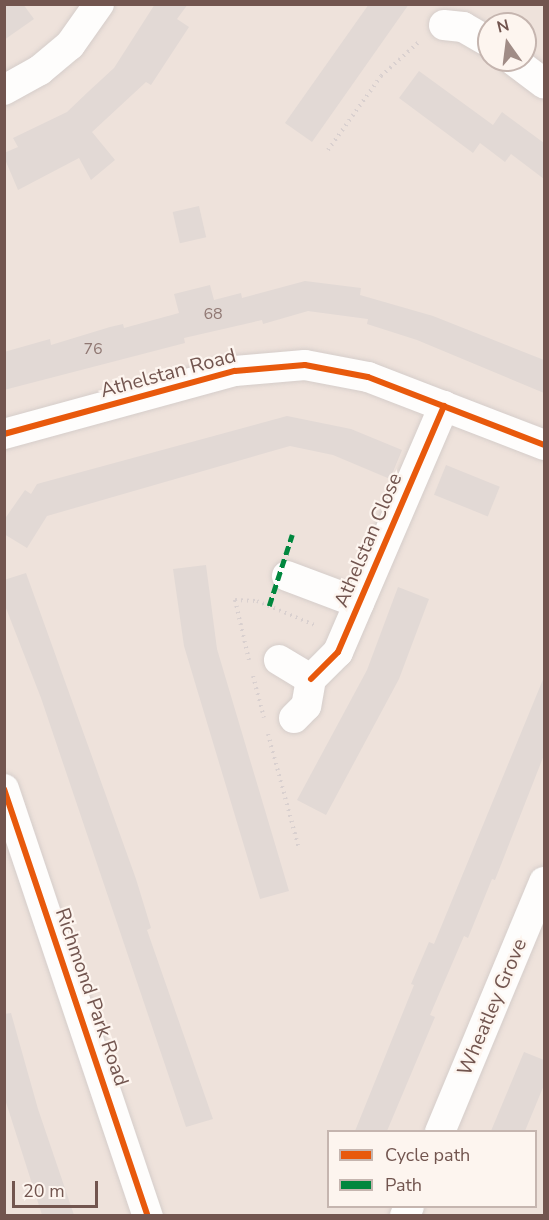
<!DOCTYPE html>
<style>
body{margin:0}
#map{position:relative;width:549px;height:1220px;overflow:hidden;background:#f6f1ed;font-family:"Nunito Sans",sans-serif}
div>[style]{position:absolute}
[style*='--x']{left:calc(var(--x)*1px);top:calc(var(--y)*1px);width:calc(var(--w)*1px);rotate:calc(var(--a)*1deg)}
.residential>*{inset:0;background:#eee2db}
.building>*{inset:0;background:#e2d9d5;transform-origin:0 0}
.path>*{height:4px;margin-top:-2px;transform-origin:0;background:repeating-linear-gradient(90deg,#d9d0cf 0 1.5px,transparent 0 6px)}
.roads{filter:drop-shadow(0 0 2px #d5cdca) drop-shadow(0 0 2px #d5cdca)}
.minor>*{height:30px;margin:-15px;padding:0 15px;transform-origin:15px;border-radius:15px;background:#fefdfc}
.quiet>*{height:4.5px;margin-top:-2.25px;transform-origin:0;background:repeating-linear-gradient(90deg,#00873e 0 9px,transparent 0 13.5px)}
.cycleway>*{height:6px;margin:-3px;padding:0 3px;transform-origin:3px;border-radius:3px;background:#e8590c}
span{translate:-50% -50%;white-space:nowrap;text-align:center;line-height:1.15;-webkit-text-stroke:4.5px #fdf5ef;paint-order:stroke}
.number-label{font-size:16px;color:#907873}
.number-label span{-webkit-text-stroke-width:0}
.street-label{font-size:20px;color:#72554f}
.frame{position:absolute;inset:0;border:6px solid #72554f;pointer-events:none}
.legend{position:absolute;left:327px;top:1130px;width:210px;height:78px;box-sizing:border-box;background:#fdf5ef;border:2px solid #c5b5af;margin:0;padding:8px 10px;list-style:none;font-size:18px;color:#72554f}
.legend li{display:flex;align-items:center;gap:12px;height:30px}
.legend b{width:30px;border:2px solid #c5b5af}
.north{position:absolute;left:477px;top:12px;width:60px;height:60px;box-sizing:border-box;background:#fdf5ef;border:2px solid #c5b5af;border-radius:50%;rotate:346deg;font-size:16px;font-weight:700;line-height:24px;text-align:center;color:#72554f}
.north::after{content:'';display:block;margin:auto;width:21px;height:27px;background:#a08c86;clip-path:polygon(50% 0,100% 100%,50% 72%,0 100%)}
.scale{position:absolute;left:12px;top:1181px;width:86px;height:27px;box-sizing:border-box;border:3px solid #72554f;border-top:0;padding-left:8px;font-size:18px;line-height:21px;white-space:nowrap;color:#72554f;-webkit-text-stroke:4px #fdf5ef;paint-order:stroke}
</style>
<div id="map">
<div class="residential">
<i style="clip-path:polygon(evenodd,5px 5px,544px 5px,544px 1215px,5px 1215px,5px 5px,489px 24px,525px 24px,525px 60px,489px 60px,489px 24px,5px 5px,328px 1132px,536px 1132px,536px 1206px,328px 1206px,328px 1132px)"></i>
</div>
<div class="building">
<i style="clip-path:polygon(4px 4px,23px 4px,34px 19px,4px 40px)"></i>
<i style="clip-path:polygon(155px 4px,188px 4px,177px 19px,189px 27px,151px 85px,146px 82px,92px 132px,115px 160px,91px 180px,79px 158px,18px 190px,4px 157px,4px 153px,18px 147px,13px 138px,67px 112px,89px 91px,114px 68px)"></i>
<i style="clip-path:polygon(369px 4px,409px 4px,312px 142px,285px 123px)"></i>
<i style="clip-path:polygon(419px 71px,493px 125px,502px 112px,544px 143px,544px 179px,511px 154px,505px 162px,480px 143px,473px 153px,399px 98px)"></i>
<i style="left:199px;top:206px;width:32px;height:27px;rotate:77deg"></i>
<i style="clip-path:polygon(305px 281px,361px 288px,360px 295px,433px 316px,544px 360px,544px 393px,417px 340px,367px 324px,368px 319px,308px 311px,263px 324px,262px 320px,184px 338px,185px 343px,4px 390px,4px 352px,50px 339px,51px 345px,110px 327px,123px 324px,124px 328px,179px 313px,174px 294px,210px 285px,214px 300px,241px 293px,242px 298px)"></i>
<i style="clip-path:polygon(287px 416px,351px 429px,402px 450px,390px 479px,333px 455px,290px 446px,47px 516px,27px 548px,4px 534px,4px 520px,25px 490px,31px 494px,37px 484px)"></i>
<i style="left:446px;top:465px;width:58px;height:32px;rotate:22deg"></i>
<i style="clip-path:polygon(206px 565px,217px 649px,289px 891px,260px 899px,184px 646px,173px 569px)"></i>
<i style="clip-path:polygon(26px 573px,136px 879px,151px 928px,147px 930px,213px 1119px,186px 1127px,41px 698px,4px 603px,4px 580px)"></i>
<i style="clip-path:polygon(398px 587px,429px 599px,399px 679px,326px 815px,297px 800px,367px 670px)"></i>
<i style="clip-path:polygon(544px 677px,544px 755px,495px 880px,492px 879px,468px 938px,464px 936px,430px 1015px,435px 1017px,387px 1131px,355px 1131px,414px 985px,411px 984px,429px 942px,434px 944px)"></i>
<i style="clip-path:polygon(11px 1013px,38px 1109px,74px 1215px,42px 1215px,4px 1096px,4px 1014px)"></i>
<i style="clip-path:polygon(524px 1052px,544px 1060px,544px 1085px,525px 1131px,491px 1131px)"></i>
</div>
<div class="path">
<i style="--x:328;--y:150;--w:91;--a:-54.4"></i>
<i style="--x:381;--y:76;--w:52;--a:-41.9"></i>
<i style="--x:249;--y:660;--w:62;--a:-103.1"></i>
<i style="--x:235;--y:600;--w:22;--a:3"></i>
<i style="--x:257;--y:601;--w:65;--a:22.6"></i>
<i style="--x:253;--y:676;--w:43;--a:75.3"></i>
<i style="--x:268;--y:734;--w:119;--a:74.9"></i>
</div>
<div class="roads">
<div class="minor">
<i style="--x:444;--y:25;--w:19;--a:6"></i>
<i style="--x:463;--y:27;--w:30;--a:30"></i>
<i style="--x:513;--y:60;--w:39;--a:37"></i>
<i style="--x:4;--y:90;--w:41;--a:-29.1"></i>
<i style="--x:40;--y:70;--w:39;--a:-40"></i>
<i style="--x:70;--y:45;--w:50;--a:-54.7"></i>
<i style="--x:4;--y:434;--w:239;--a:-15.3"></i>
<i style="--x:235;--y:371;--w:70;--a:-4.9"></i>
<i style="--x:305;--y:365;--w:64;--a:10.8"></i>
<i style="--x:368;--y:377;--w:189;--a:21.1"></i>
<i style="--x:287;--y:576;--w:77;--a:20.6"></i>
<i style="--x:279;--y:660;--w:37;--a:31"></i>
<i style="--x:311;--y:679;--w:27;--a:100"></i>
<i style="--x:306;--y:706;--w:17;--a:135"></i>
<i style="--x:311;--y:679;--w:38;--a:-45"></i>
<i style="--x:338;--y:652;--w:268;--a:-66.7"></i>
<i style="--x:4;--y:789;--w:451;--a:71.4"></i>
<i style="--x:440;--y:1132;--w:271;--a:-67.4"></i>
<i style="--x:405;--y:1216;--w:11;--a:-68"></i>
</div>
</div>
<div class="quiet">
<i style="--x:269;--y:606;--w:75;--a:-72.1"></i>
</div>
<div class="cycleway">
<i style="--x:4;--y:434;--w:239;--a:-15.3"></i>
<i style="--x:235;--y:371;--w:70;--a:-4.9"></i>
<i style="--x:305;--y:365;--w:64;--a:10.8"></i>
<i style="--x:368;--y:377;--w:189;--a:21.1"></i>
<i style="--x:311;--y:679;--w:38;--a:-45"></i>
<i style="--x:338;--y:652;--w:268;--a:-66.7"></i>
<i style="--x:4;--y:789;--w:451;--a:71.4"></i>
</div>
<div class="number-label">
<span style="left:213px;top:314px">68</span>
<span style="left:93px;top:349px">76</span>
</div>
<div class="street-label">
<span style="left:168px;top:373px;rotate:-15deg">Athelstan Road</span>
<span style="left:368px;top:540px;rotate:-67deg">Athelstan Close</span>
<span style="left:92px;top:997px;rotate:71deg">Richmond Park Road</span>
<span style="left:492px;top:1007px;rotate:-67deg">Wheatley Grove</span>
</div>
<div class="frame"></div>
<ul class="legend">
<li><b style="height:8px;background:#e8590c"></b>Cycle path</li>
<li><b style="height:8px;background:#00873e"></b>Path</li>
</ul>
<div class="north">N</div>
<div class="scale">20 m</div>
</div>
